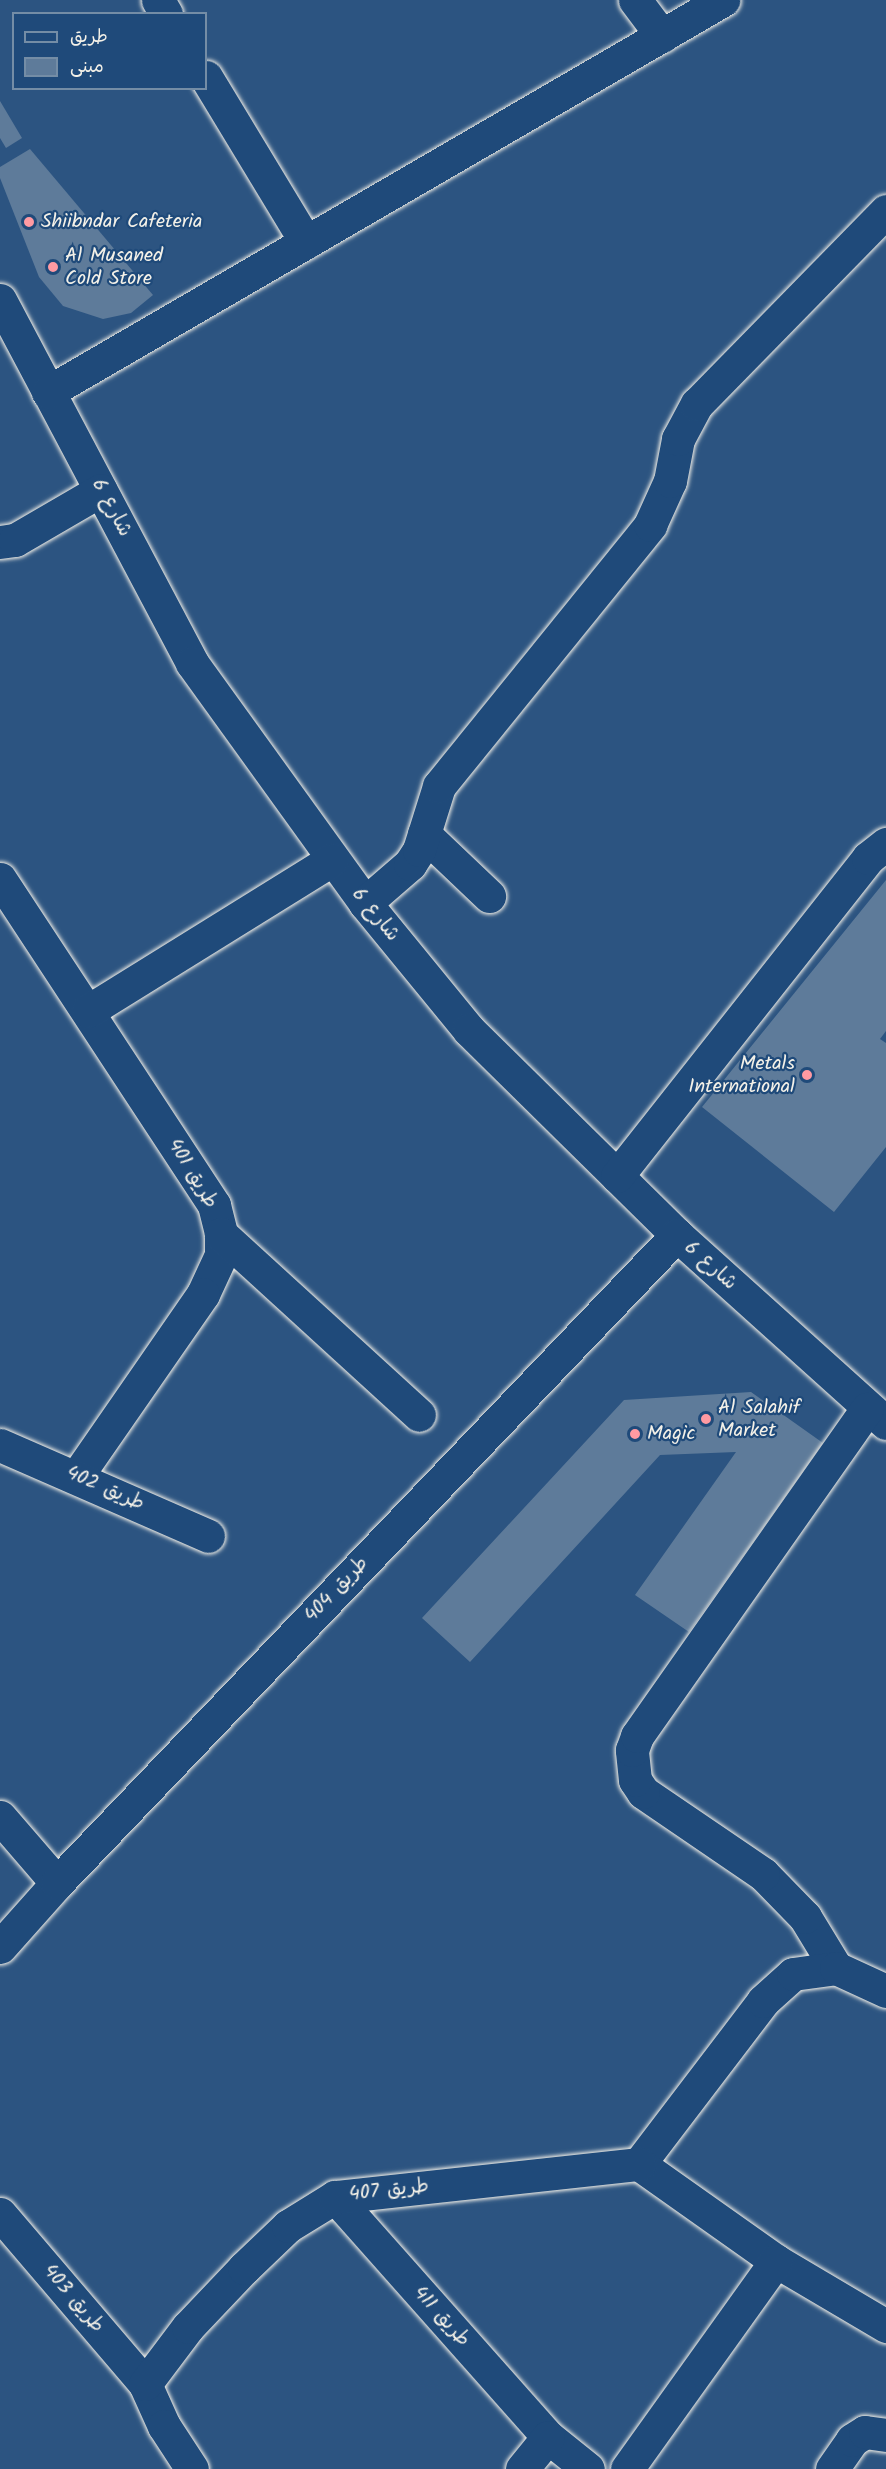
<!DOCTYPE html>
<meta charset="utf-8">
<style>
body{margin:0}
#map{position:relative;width:886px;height:2469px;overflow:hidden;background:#2c5481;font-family:Kalam,"Playpen Sans Arabic",sans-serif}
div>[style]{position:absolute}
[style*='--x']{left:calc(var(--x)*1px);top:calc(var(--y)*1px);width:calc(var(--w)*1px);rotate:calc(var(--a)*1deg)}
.building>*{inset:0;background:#5e7b9a}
.roads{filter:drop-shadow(0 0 2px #f4f1e8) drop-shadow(0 0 2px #f4f1e8)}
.minor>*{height:33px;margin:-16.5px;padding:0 16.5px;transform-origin:16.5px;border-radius:16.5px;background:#1f4a7a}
.dots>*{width:16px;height:16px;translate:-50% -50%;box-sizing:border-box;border:3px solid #1f4a7a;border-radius:50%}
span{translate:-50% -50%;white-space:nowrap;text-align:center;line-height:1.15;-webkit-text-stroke:4.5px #1f4a7a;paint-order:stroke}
.poi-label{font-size:20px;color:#f4f1e8}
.left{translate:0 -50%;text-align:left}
.right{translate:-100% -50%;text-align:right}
.street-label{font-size:20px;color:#f4f1e8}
.legend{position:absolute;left:12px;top:12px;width:195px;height:78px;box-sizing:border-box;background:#1f4a7a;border:2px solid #748da6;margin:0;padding:8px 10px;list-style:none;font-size:18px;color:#f4f1e8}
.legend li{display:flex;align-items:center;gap:12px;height:30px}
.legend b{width:30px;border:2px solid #748da6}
</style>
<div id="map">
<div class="building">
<i style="clip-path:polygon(0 101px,22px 138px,6px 148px,0 138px)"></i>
<i style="clip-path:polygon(30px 149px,153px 295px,131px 313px,103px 319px,63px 306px,39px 277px,0 178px,0 167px)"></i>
<i style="clip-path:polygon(886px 880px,886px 1031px,880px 1039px,886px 1043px,886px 1147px,834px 1212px,702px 1107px)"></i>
<i style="clip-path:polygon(751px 1392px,823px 1443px,689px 1632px,635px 1595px,736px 1452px,660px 1455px,470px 1662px,422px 1618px,624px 1400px)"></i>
</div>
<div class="roads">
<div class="minor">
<i style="--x:158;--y:0;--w:16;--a:60"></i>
<i style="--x:635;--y:0;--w:45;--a:53.1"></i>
<i style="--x:206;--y:77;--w:193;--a:58.8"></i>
<i style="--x:0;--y:300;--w:411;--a:62.1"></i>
<i style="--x:192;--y:663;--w:296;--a:54.2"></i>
<i style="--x:365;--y:903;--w:164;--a:50.7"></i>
<i style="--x:469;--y:1030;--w:292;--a:44.6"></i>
<i style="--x:677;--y:1235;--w:281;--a:42"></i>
<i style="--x:48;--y:392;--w:781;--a:-30.15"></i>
<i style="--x:0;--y:542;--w:15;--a:-8"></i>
<i style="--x:15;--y:540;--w:99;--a:-30.2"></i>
<i style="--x:424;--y:834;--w:90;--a:43.6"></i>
<i style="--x:0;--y:879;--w:390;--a:56.7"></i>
<i style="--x:214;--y:1205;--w:30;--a:76"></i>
<i style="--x:221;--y:1234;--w:21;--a:90"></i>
<i style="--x:221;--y:1255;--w:43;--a:114.8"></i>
<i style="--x:203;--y:1294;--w:221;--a:124.7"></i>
<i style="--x:365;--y:903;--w:60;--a:-40.9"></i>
<i style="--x:410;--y:864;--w:17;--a:-57"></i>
<i style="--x:419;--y:850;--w:67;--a:-72.6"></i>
<i style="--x:439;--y:786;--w:336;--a:-51"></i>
<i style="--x:650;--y:525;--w:48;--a:-65.6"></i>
<i style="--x:670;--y:481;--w:43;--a:-79.2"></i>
<i style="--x:678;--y:439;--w:40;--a:-62"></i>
<i style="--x:697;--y:404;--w:270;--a:-45.6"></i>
<i style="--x:88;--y:1011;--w:287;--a:-31.8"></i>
<i style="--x:617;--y:1176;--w:405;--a:-51.7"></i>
<i style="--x:868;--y:858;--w:23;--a:-38"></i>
<i style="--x:221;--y:1234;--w:268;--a:42.4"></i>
<i style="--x:0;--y:1445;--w:227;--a:23.6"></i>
<i style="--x:0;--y:1817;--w:87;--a:49.2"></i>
<i style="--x:0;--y:1947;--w:86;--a:-48.3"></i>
<i style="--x:57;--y:1883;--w:897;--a:-46.27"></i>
<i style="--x:836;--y:1968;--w:60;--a:-121.3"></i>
<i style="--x:805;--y:1917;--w:60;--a:-134.3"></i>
<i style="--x:763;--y:1874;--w:145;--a:-145.7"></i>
<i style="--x:643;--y:1792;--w:14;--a:-124"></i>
<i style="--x:635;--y:1780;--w:30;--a:-96"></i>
<i style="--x:632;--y:1750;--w:15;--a:-70"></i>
<i style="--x:637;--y:1736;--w:400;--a:-54.9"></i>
<i style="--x:639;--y:2164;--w:205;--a:-52.7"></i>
<i style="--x:763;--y:2001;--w:40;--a:-42"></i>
<i style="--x:793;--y:1974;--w:43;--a:-7.9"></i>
<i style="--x:836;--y:1968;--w:55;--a:24.7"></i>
<i style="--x:639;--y:2164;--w:168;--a:35.3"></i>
<i style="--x:776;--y:2261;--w:128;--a:30.6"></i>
<i style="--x:335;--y:2197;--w:321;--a:48.4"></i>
<i style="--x:548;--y:2437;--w:51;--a:38.7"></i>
<i style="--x:0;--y:2214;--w:223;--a:49.5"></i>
<i style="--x:145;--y:2384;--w:46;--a:65.7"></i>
<i style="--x:164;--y:2426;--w:51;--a:56.9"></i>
<i style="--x:145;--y:2384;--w:71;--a:-53"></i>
<i style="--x:188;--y:2327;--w:81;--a:-46.5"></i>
<i style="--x:244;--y:2268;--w:61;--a:-43.7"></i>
<i style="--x:288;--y:2226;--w:55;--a:-31.7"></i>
<i style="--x:335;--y:2197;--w:306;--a:-6.2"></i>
<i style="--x:522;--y:2469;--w:41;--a:-50.9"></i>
<i style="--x:627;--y:2469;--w:256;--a:-54.4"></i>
<i style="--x:832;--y:2469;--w:35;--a:-55"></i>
<i style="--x:852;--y:2440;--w:15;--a:-32"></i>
<i style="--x:865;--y:2432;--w:21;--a:8"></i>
</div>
</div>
<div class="dots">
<i style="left:29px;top:222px;background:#ff9aa2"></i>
<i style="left:53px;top:267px;background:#ff9aa2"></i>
<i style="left:807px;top:1075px;background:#ff9aa2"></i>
<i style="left:706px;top:1419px;background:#ff9aa2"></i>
<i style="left:635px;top:1434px;background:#ff9aa2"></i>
</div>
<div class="poi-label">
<span class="left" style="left:41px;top:222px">Shiibndar Cafeteria</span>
<span class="left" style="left:65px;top:268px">Al Musaned<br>Cold Store</span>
<span class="right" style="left:795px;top:1076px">Metals<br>International</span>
<span class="left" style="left:718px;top:1420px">Al Salahif<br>Market</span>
<span class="left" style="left:647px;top:1434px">Magic</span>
</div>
<div class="street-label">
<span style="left:111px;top:508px;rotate:62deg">شارع 6</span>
<span style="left:375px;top:915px;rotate:51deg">شارع 6</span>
<span style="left:192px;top:1174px;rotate:59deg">طريق 401</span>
<span style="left:710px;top:1266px;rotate:42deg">شارع 6</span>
<span style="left:105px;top:1489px;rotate:24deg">طريق 402</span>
<span style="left:337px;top:1590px;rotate:-46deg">طريق 404</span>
<span style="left:389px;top:2191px;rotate:-6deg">طريق 407</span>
<span style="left:73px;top:2299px;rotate:50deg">طريق 403</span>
<span style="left:441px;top:2317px;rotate:48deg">طريق 411</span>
</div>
<ul class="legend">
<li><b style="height:8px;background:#1f4a7a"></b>طريق</li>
<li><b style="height:16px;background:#5e7b9a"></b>مبنى</li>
</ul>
</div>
